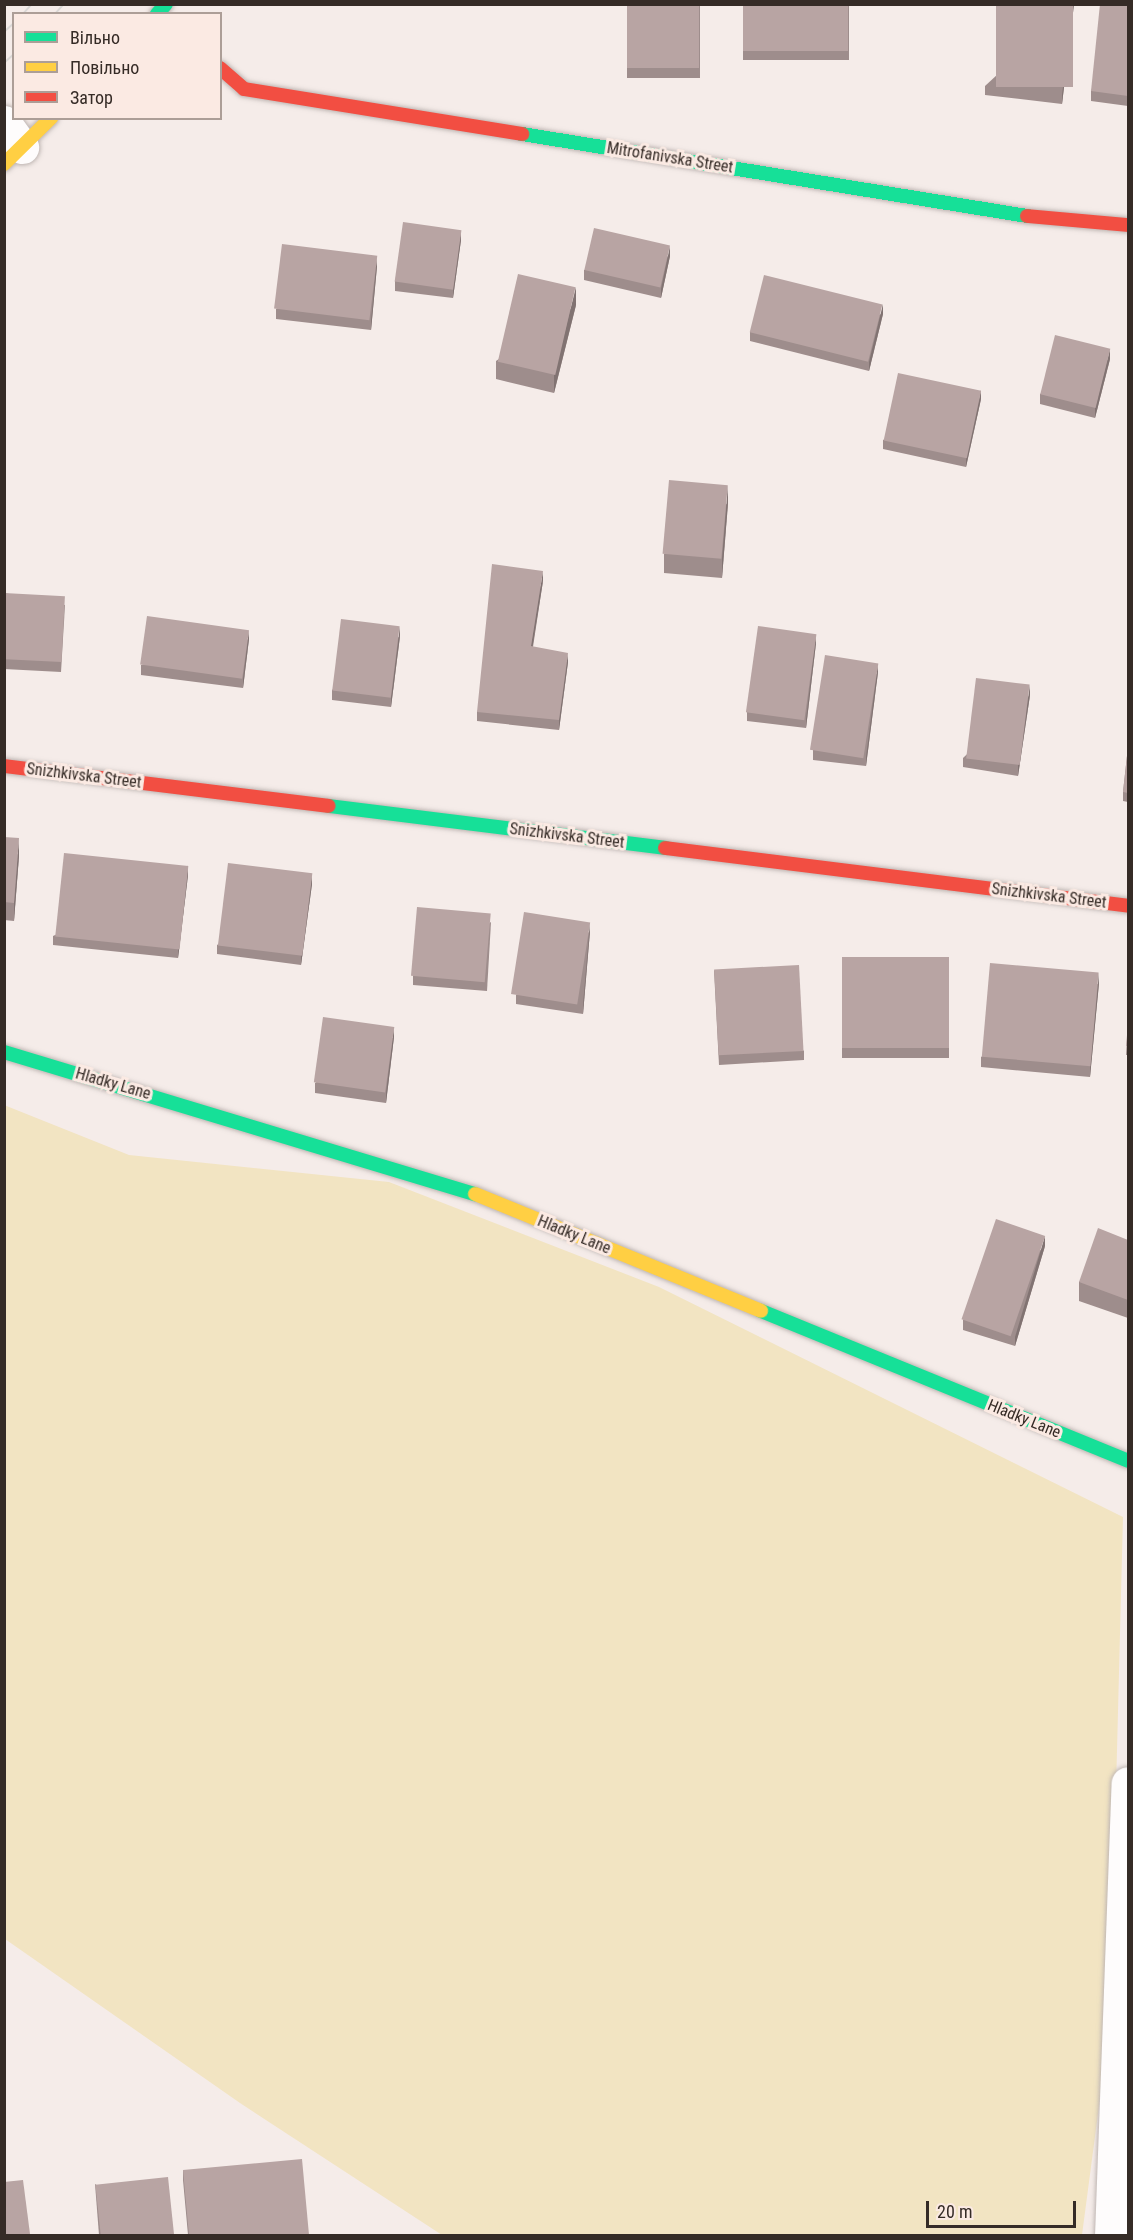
<!DOCTYPE html>
<meta charset="utf-8">
<style>
body{margin:0}
#map{position:relative;width:1133px;height:2240px;overflow:hidden;background:#f5ece9;font-family:"Roboto Condensed",sans-serif}
div>[style]{position:absolute}
[style*='--x']{left:calc(var(--x)*1px);top:calc(var(--y)*1px);width:calc(var(--w)*1px);rotate:calc(var(--a)*1deg)}
.green>*{inset:0;background:#f2e4c2}
.roads{filter:drop-shadow(0 0 2px #bfb6b3) drop-shadow(0 0 2px #bfb6b3)}
.street>*{height:33px;margin:-16.5px;padding:0 16.5px;transform-origin:16.5px;border-radius:16.5px;background:#fefcfc}
.fast>*{height:14px;margin:-7px;padding:0 7px;transform-origin:7px;border-radius:7px;background:#16e098}
.slow>*{height:14px;margin:-7px;padding:0 7px;transform-origin:7px;border-radius:7px;background:#ffcf43}
.jam>*{height:14px;margin:-7px;padding:0 7px;transform-origin:7px;border-radius:7px;background:#f24e42}
.tram>*{height:1.5px;margin:-0.75px;padding:0 0.75px;transform-origin:0.75px;border-radius:0.75px;background:#dad8d6}
.wall>*{inset:0;background:#9e8d8c;transform-origin:0 0}
.shaded-wall>*{inset:0;background:#817372}
.building>*{inset:0;background:#b8a4a3;transform-origin:0 0}
span{translate:-50% -50%;white-space:nowrap;text-align:center;line-height:1.15;-webkit-text-stroke:6px #fbeae3;paint-order:stroke}
.street-label{font-size:16px;color:#352b26}
.frame{position:absolute;inset:0;border:6px solid #352b26;pointer-events:none}
.legend{position:absolute;left:12px;top:12px;width:210px;height:108px;box-sizing:border-box;background:#fbeae3;border:2px solid #ac9e97;margin:0;padding:8px 10px;list-style:none;font-size:18px;color:#352b26}
.legend li{display:flex;align-items:center;gap:12px;height:30px}
.legend b{width:30px;border:2px solid #ac9e97}
.scale{position:absolute;left:926px;top:2201px;width:150px;height:27px;box-sizing:border-box;border:3px solid #352b26;border-top:0;padding-left:8px;font-size:18px;line-height:21px;white-space:nowrap;color:#352b26;-webkit-text-stroke:4px #fbeae3;paint-order:stroke}
</style>
<div id="map">
<div class="green">
<i style="clip-path:polygon(4px 1105px,129px 1155px,389px 1182px,659px 1287px,1123px 1517px,1110px 2023px,1082px 2235px,442px 2235px,240px 2103px,5px 1939px)"></i>
</div>
<div class="roads">
<div class="street">
<i style="--x:4;--y:122;--w:31;--a:54"></i>
<i style="--x:1111;--y:2236;--w:453;--a:-87.9"></i>
</div>
<div class="fast">
<i style="--x:157;--y:14;--w:13;--a:-48"></i>
<i style="--x:522;--y:134;--w:512;--a:9.22"></i>
<i style="--x:329;--y:806;--w:339;--a:7.1"></i>
<i style="--x:4;--y:1052;--w:492;--a:16.8"></i>
<i style="--x:761;--y:1311;--w:396;--a:22.2"></i>
</div>
<div class="slow">
<i style="--x:4;--y:164;--w:66;--a:-44.4"></i>
<i style="--x:475;--y:1194;--w:309;--a:22.2"></i>
</div>
<div class="jam">
<i style="--x:220;--y:68;--w:32;--a:41"></i>
<i style="--x:244;--y:89;--w:282;--a:9.2"></i>
<i style="--x:1027;--y:216;--w:101;--a:5.1"></i>
<i style="--x:4;--y:766;--w:327;--a:7"></i>
<i style="--x:665;--y:848;--w:467;--a:7.1"></i>
</div>
</div>
<div class="tram">
<i style="--x:23;--y:14;--w:13;--a:-48"></i>
<i style="--x:55;--y:14;--w:13;--a:-48"></i>
<i style="--x:4;--y:32;--w:13;--a:-42"></i>
<i style="--x:4;--y:63;--w:13;--a:-42"></i>
</div>
<div class="wall">
<i style="left:627px;top:4px;width:73px;height:74px"></i>
<i style="left:743px;top:4px;width:106px;height:56px"></i>
<i style="clip-path:polygon(1074px 4px,1062px 104px,985px 95px,985px 86px)"></i>
<i style="clip-path:polygon(1128px 4px,1128px 106px,1091px 101px,1091px 91px)"></i>
<i style="clip-path:polygon(461px 240px,453px 298px,395px 291px,395px 281px)"></i>
<i style="clip-path:polygon(670px 256px,661px 298px,584px 280px,584px 270px)"></i>
<i style="clip-path:polygon(377px 266px,371px 330px,276px 319px,276px 309px)"></i>
<i style="clip-path:polygon(576px 305px,554px 393px,496px 379px,496px 361px)"></i>
<i style="clip-path:polygon(883px 314px,869px 371px,750px 341px,750px 332px)"></i>
<i style="clip-path:polygon(1110px 359px,1095px 418px,1040px 404px,1040px 394px)"></i>
<i style="clip-path:polygon(981px 399px,966px 467px,883px 449px,883px 440px)"></i>
<i style="clip-path:polygon(728px 503px,722px 578px,664px 573px,664px 554px)"></i>
<i style="clip-path:polygon(543px 581px,533px 647px,568px 662px,559px 730px,477px 721px,477px 712px)"></i>
<i style="clip-path:polygon(4px 593px,65px 605px,61px 672px,4px 669px)"></i>
<i style="clip-path:polygon(400px 636px,391px 707px,332px 700px,332px 690px)"></i>
<i style="clip-path:polygon(249px 639px,243px 688px,141px 675px,141px 665px)"></i>
<i style="clip-path:polygon(816px 643px,806px 728px,747px 721px,747px 712px)"></i>
<i style="clip-path:polygon(878px 672px,866px 766px,813px 760px,813px 750px)"></i>
<i style="clip-path:polygon(1030px 695px,1018px 776px,963px 767px,963px 758px)"></i>
<i style="clip-path:polygon(1128px 747px,1128px 802px,1123px 801px,1123px 792px)"></i>
<i style="clip-path:polygon(4px 837px,19px 856px,14px 921px,4px 920px)"></i>
<i style="clip-path:polygon(188px 875px,178px 958px,53px 945px,53px 936px)"></i>
<i style="clip-path:polygon(312px 884px,301px 965px,217px 954px,217px 945px)"></i>
<i style="clip-path:polygon(491px 922px,487px 991px,413px 985px,413px 976px)"></i>
<i style="clip-path:polygon(590px 931px,583px 1014px,516px 1004px,516px 995px)"></i>
<i style="left:949px;top:957px;width:101px;height:107px;rotate:90deg"></i>
<i style="clip-path:polygon(714px 970px,804px 1051px,804px 1060px,719px 1065px)"></i>
<i style="clip-path:polygon(1099px 983px,1090px 1077px,981px 1067px,981px 1057px)"></i>
<i style="clip-path:polygon(1128px 1024px,1128px 1055px,1126px 1055px)"></i>
<i style="clip-path:polygon(394px 1037px,386px 1103px,315px 1093px,315px 1083px)"></i>
<i style="clip-path:polygon(1128px 1240px,1128px 1318px,1079px 1301px,1079px 1282px)"></i>
<i style="clip-path:polygon(1045px 1246px,1015px 1346px,963px 1330px,963px 1320px)"></i>
<i style="clip-path:polygon(183px 2170px,309px 2235px,188px 2235px,183px 2180px)"></i>
<i style="clip-path:polygon(95px 2184px,174px 2235px,99px 2235px)"></i>
</div>
<div class="shaded-wall">
<i style="clip-path:polygon(1073px 4px,1074px 4px,1062px 104px,1062px 95px)"></i>
<i style="clip-path:polygon(461px 230px,461px 240px,453px 298px,453px 289px)"></i>
<i style="clip-path:polygon(670px 246px,670px 256px,661px 298px,661px 289px)"></i>
<i style="clip-path:polygon(377px 256px,377px 266px,371px 330px,371px 321px)"></i>
<i style="clip-path:polygon(576px 287px,576px 305px,554px 393px,554px 375px)"></i>
<i style="clip-path:polygon(883px 304px,883px 314px,869px 371px,869px 362px)"></i>
<i style="clip-path:polygon(1110px 349px,1110px 359px,1095px 418px,1095px 408px)"></i>
<i style="clip-path:polygon(981px 390px,981px 399px,966px 467px,966px 457px)"></i>
<i style="clip-path:polygon(728px 485px,728px 503px,722px 578px,722px 559px)"></i>
<i style="clip-path:polygon(543px 571px,543px 581px,531px 656px,531px 646px)"></i>
<i style="clip-path:polygon(400px 626px,400px 636px,391px 707px,391px 698px)"></i>
<i style="clip-path:polygon(249px 630px,249px 639px,243px 688px,243px 679px)"></i>
<i style="clip-path:polygon(816px 634px,816px 643px,806px 728px,806px 719px)"></i>
<i style="clip-path:polygon(568px 653px,568px 662px,559px 730px,559px 720px)"></i>
<i style="clip-path:polygon(878px 663px,878px 672px,866px 766px,866px 757px)"></i>
<i style="clip-path:polygon(1030px 685px,1030px 695px,1018px 776px,1018px 766px)"></i>
<i style="clip-path:polygon(19px 838px,19px 856px,14px 921px,14px 903px)"></i>
<i style="clip-path:polygon(188px 865px,188px 875px,178px 958px,178px 948px)"></i>
<i style="clip-path:polygon(312px 874px,312px 884px,301px 965px,301px 956px)"></i>
<i style="clip-path:polygon(590px 922px,590px 931px,583px 1014px,583px 1005px)"></i>
<i style="clip-path:polygon(1099px 973px,1099px 983px,1090px 1077px,1090px 1067px)"></i>
<i style="clip-path:polygon(394px 1027px,394px 1037px,386px 1103px,386px 1093px)"></i>
<i style="clip-path:polygon(1045px 1236px,1045px 1246px,1015px 1346px,1015px 1337px)"></i>
</div>
<div class="building">
<i style="left:627px;top:4px;width:72px;height:64px"></i>
<i style="left:743px;top:4px;width:105px;height:47px"></i>
<i style="left:996px;top:4px;width:77px;height:83px"></i>
<i style="clip-path:polygon(1100px 4px,1128px 4px,1128px 96px,1091px 91px)"></i>
<i style="left:403px;top:222px;width:59px;height:60px;rotate:8deg"></i>
<i style="left:594px;top:228px;width:78px;height:43px;rotate:13deg"></i>
<i style="left:282px;top:244px;width:96px;height:65px;rotate:7deg"></i>
<i style="left:518px;top:274px;width:59px;height:90px;rotate:13deg"></i>
<i style="left:764px;top:275px;width:122px;height:59px;rotate:14deg"></i>
<i style="left:1055px;top:335px;width:57px;height:61px;rotate:14deg"></i>
<i style="left:898px;top:373px;width:85px;height:69px;rotate:12deg"></i>
<i style="left:669px;top:480px;width:59px;height:74px;rotate:5deg"></i>
<i style="clip-path:polygon(492px 564px,543px 571px,531px 646px,568px 653px,559px 720px,477px 712px)"></i>
<i style="left:4px;top:593px;width:61px;height:66px;rotate:3deg"></i>
<i style="left:147px;top:616px;width:103px;height:49px;rotate:8deg"></i>
<i style="left:341px;top:619px;width:59px;height:72px;rotate:7deg"></i>
<i style="left:758px;top:626px;width:59px;height:87px;rotate:8deg"></i>
<i style="left:825px;top:655px;width:54px;height:96px;rotate:9deg"></i>
<i style="left:976px;top:678px;width:54px;height:81px;rotate:7deg"></i>
<i style="clip-path:polygon(1128px 747px,1128px 793px,1123px 792px)"></i>
<i style="clip-path:polygon(4px 837px,19px 838px,14px 903px,4px 902px)"></i>
<i style="left:64px;top:853px;width:125px;height:84px;rotate:6deg"></i>
<i style="left:228px;top:863px;width:85px;height:83px;rotate:7deg"></i>
<i style="left:417px;top:907px;width:74px;height:69px;rotate:5deg"></i>
<i style="left:524px;top:912px;width:67px;height:83px;rotate:9deg"></i>
<i style="left:949px;top:957px;width:91px;height:107px;rotate:90deg"></i>
<i style="left:990px;top:963px;width:109px;height:94px;rotate:5deg"></i>
<i style="left:799px;top:965px;width:86px;height:85px;rotate:87deg"></i>
<i style="left:323px;top:1017px;width:72px;height:66px;rotate:8deg"></i>
<i style="clip-path:polygon(1128px 1024px,1128px 1046px,1126px 1046px)"></i>
<i style="left:996px;top:1219px;width:52px;height:106px;rotate:19deg"></i>
<i style="clip-path:polygon(1098px 1228px,1128px 1240px,1128px 1300px,1079px 1282px)"></i>
<i style="clip-path:polygon(302px 2159px,309px 2235px,189px 2235px,183px 2170px)"></i>
<i style="left:168px;top:2177px;width:58px;height:73px;rotate:84deg"></i>
<i style="clip-path:polygon(23px 2180px,30px 2234px,16px 2235px,4px 2235px,4px 2182px)"></i>
</div>
<div class="street-label">
<span style="left:670px;top:158px;rotate:9deg">Mitrofanivska Street</span>
<span style="left:84px;top:776px;rotate:7deg">Snizhkivska Street</span>
<span style="left:567px;top:836px;rotate:7deg">Snizhkivska Street</span>
<span style="left:1049px;top:896px;rotate:7deg">Snizhkivska Street</span>
<span style="left:113px;top:1084px;rotate:16deg">Hladky Lane</span>
<span style="left:574px;top:1235px;rotate:22deg">Hladky Lane</span>
<span style="left:1024px;top:1419px;rotate:22deg">Hladky Lane</span>
</div>
<div class="frame"></div>
<ul class="legend">
<li><b style="height:8px;background:#16e098"></b>Вільно</li>
<li><b style="height:8px;background:#ffcf43"></b>Повільно</li>
<li><b style="height:8px;background:#f24e42"></b>Затор</li>
</ul>
<div class="scale">20 m</div>
</div>
